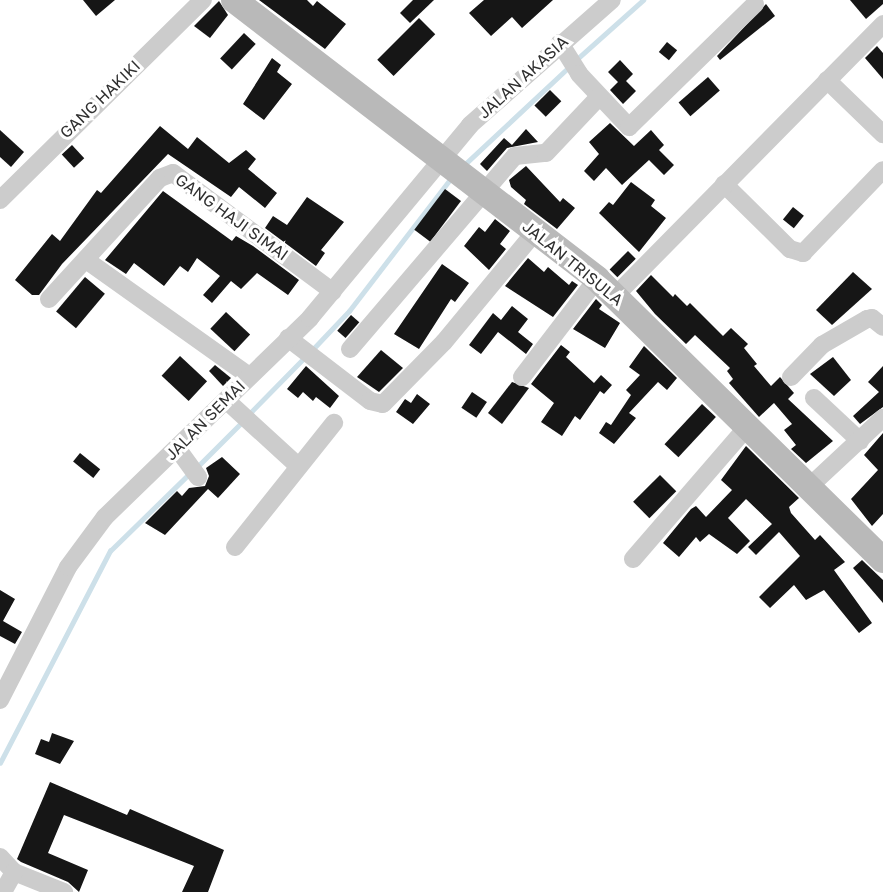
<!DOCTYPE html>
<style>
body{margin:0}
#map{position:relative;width:883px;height:892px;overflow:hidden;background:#fff;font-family:"Golos Text",sans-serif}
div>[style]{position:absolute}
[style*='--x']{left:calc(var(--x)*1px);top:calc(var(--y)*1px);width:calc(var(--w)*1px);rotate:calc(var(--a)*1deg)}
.stream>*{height:4.5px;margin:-2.25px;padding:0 2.25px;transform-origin:2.25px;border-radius:2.25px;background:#cde0e9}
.building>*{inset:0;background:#161616;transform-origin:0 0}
.street>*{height:18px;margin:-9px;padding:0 9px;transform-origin:9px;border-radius:9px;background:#ccc}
.secondary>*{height:26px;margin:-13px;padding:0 13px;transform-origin:13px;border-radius:13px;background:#b9b9b9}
span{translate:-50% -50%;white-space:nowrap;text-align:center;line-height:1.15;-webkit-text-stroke:6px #fff;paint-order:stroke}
.street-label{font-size:16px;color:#2f2f2f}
</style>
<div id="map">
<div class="stream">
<i style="--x:576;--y:60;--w:90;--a:-41.8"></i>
<i style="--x:462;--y:167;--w:148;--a:-43.1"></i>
<i style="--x:312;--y:350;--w:54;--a:-46.5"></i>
<i style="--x:349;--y:311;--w:169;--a:-52.5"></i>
<i style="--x:249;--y:414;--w:81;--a:-45.5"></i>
<i style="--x:197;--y:467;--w:66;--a:-45"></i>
<i style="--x:0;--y:763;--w:239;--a:-62.6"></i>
<i style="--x:110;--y:551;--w:112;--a:-44.3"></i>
</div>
<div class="building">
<i style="clip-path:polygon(83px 0,115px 0,96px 16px)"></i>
<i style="clip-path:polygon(259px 0,307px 0,313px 6px,317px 1px,346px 24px,325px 49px)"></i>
<i style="clip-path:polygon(413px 0,434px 0,410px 23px,400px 13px)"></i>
<i style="clip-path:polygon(484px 0,553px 0,522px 28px,512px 17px,491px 36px,469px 13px)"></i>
<i style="clip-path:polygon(850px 0,883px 0,883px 4px,866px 19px)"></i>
<i style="clip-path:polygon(219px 1px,228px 15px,210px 38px,194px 26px)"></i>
<i style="clip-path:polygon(766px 4px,775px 16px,720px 60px,717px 56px)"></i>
<i style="left:419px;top:18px;width:23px;height:59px;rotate:45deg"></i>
<i style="left:244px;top:33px;width:16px;height:35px;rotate:43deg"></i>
<i style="left:667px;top:42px;width:13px;height:13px;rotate:39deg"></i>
<i style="clip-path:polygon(877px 46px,883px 53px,883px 79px,865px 58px)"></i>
<i style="clip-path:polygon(272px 58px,281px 65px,277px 72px,292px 84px,264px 120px,243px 104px)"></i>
<i style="clip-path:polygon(620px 60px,633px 74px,626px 81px,636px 91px,623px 104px,610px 90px,618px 82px,608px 72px)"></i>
<i style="left:708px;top:77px;width:18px;height:39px;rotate:49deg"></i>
<i style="left:550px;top:90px;width:16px;height:22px;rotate:45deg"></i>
<i style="clip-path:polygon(610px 123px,634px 146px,651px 130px,664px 145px,659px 150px,674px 165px,664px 175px,649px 160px,622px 185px,606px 168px,594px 181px,584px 171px,599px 154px,589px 142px)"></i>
<i style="clip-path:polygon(160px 126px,188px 149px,197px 137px,229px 163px,246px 150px,256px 159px,248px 169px,277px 193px,265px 208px,239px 187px,231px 197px,168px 154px,62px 264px,39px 295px,32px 295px,15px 280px,52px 234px,60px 241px,97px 190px,101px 193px)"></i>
<i style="clip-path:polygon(526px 129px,538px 142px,507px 148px,487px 171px,480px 164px,504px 138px,512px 145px)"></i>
<i style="clip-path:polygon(0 130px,24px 152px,11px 167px,0 157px)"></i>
<i style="left:72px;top:145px;width:18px;height:14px;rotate:47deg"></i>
<i style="clip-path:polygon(526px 166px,560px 202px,563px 198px,575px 208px,557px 229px,524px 204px,526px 200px,511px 187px,509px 180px)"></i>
<i style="clip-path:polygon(631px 182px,655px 200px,651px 206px,666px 218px,639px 252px,599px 213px,609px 202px,613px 205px)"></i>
<i style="left:445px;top:189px;width:20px;height:51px;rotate:37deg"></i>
<i style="clip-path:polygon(163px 191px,232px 241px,236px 236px,253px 246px,299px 280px,288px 295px,257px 273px,241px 289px,231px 281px,212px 303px,203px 295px,220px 276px,197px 258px,188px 272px,180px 266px,164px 286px,134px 263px,126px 274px,105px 260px)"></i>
<i style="clip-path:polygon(307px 197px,344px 222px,321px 250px,325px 253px,316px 266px,265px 228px,273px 216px,287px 225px)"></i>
<i style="left:793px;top:207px;width:14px;height:16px;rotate:39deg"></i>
<i style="clip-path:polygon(495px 219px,510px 231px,500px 244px,506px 249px,489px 270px,464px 246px,479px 227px,485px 232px)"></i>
<i style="left:628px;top:251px;width:11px;height:26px;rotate:45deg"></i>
<i style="clip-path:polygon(528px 258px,544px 272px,548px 267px,569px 285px,572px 281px,578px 285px,553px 317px,505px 286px)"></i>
<i style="clip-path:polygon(442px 264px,469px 283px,455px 302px,451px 299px,419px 349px,394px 334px)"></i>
<i style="clip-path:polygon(853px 272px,872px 289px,832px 325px,816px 310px)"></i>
<i style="clip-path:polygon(651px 275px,673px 297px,675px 294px,687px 306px,690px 303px,723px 336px,731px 328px,748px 344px,744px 348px,757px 364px,754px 366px,771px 386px,780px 377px,794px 393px,788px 399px,833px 441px,806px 463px,791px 449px,796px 445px,784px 430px,792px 424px,774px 403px,759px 417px,729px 383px,733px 379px,727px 371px,730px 368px,695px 335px,686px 344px,655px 314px,636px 291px)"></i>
<i style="left:85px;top:277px;width:26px;height:45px;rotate:40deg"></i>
<i style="clip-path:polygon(596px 299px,602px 305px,599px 309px,620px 323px,605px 348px,573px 329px)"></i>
<i style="clip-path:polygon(512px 306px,528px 319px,518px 332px,533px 344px,526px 354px,498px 332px,481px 354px,469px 345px,493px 313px,501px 320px)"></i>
<i style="left:226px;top:312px;width:33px;height:23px;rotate:43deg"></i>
<i style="left:351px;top:315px;width:11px;height:21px;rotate:41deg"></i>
<i style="clip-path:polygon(561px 345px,570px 352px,566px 357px,594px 383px,601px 375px,612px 385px,604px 394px,600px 391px,580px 420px,575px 416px,562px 436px,541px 422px,554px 403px,531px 384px)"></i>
<i style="clip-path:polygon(644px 346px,677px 378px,667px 390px,658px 382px,629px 413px,636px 418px,614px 444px,599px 433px,606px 422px,611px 425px,631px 395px,626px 390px,640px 375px,629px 367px)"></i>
<i style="clip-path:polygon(381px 350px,403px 368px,379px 392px,357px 377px)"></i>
<i style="left:180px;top:356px;width:37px;height:27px;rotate:43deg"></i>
<i style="clip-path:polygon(833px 357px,851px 380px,834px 396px,810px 374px)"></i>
<i style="clip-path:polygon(215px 365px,231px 378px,223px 386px,209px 371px)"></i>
<i style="clip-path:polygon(306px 366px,339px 396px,330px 408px,316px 397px,313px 401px,303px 392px,298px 398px,287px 389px)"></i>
<i style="clip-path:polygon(883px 366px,883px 407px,860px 424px,853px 416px,879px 392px,868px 382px)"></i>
<i style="clip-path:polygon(512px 382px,529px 388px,502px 424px,488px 413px)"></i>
<i style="left:472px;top:392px;width:18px;height:19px;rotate:34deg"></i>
<i style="clip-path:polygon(417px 394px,430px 404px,413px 424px,396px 412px,405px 399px,411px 403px)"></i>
<i style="left:702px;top:404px;width:19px;height:55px;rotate:43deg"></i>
<i style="clip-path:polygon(883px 433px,883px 514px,872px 526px,851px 499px,878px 470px,864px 455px)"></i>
<i style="clip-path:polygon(746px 446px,799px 498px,789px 507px,791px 513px,815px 540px,820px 535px,845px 562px,834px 570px,872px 623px,859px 633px,824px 590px,806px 600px,794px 585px,770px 608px,759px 597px,800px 556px,779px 532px,756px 555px,748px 547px,772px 524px,746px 499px,728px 518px,750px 541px,737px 554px,709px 534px,700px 542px,696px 537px,679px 557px,663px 543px,691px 509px,696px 506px,706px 517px,732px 490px,721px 480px)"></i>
<i style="left:80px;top:453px;width:26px;height:11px;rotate:39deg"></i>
<i style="clip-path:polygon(222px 457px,240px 474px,218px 498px,208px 489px,165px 535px,145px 523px,177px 491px,182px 496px,189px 488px,205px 486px,209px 476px,206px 468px)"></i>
<i style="left:660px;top:475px;width:23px;height:38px;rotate:45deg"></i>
<i style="clip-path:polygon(862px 560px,883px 580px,883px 603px,853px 568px)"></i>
<i style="clip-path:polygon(0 590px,15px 599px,3px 621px,22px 632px,15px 644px,0 636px)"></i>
<i style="clip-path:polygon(52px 733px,74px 741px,60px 764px,35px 754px,41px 739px,49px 742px)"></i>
<i style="clip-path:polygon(50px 782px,127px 815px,130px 809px,224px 850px,208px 892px,182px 892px,194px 866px,64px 815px,48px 853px,88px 870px,79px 892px,68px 882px,21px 862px,17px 859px)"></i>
</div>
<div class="street">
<i style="--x:560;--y:43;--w:36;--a:58"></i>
<i style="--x:579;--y:74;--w:73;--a:46.7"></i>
<i style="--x:629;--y:127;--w:176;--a:-44.3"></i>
<i style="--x:827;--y:80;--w:78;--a:44"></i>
<i style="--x:724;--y:184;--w:93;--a:44.6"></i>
<i style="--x:790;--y:249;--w:14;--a:17"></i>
<i style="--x:803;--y:253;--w:115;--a:-46.1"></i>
<i style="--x:0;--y:200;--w:285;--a:-44.6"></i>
<i style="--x:86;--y:260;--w:200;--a:35.4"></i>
<i style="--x:615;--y:296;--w:382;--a:-45.4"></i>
<i style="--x:49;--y:299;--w:164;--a:-47.5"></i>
<i style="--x:160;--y:178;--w:14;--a:-21"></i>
<i style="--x:173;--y:173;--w:199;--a:36.6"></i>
<i style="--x:288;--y:338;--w:103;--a:37.5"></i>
<i style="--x:370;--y:401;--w:13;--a:13"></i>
<i style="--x:383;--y:404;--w:87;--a:-45.5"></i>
<i style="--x:444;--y:342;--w:143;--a:-50.4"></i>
<i style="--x:350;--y:349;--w:254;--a:-49.5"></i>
<i style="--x:515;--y:156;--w:31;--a:-6"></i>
<i style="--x:546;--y:153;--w:77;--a:-46.6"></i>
<i style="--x:522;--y:377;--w:123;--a:-52.6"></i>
<i style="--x:791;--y:377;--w:45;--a:-45.9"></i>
<i style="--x:822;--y:345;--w:52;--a:-30"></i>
<i style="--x:867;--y:319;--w:5;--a:-11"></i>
<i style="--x:872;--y:318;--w:14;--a:39"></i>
<i style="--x:814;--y:398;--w:63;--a:43.1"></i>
<i style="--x:226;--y:400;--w:98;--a:42.5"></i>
<i style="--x:177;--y:448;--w:36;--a:54"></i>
<i style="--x:810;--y:486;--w:100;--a:-43"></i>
<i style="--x:235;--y:547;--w:159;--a:-51.4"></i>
<i style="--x:633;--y:559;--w:174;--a:-49.2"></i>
<i style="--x:0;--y:700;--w:149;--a:-62.9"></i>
<i style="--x:68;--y:567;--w:62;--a:-53.5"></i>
<i style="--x:105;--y:517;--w:286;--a:-44.1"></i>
<i style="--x:310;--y:318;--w:251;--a:-50.3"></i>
<i style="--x:470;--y:125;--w:189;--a:-41.4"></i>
<i style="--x:0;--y:857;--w:21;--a:47"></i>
<i style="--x:14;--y:872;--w:54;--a:21.8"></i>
<i style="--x:3;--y:892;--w:23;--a:-61"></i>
</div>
<div class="secondary">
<i style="--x:234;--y:0;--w:458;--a:37.5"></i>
<i style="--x:597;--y:279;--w:401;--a:44.5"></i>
</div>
<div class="street-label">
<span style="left:523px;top:77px;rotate:-42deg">JALAN AKASIA</span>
<span style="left:100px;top:99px;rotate:-44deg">GANG HAKIKI</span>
<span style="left:232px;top:217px;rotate:36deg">GANG HAJI SIMAI</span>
<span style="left:573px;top:263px;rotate:39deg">JALAN TRISULA</span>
<span style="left:205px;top:420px;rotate:-45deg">JALAN SEMAI</span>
</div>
</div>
